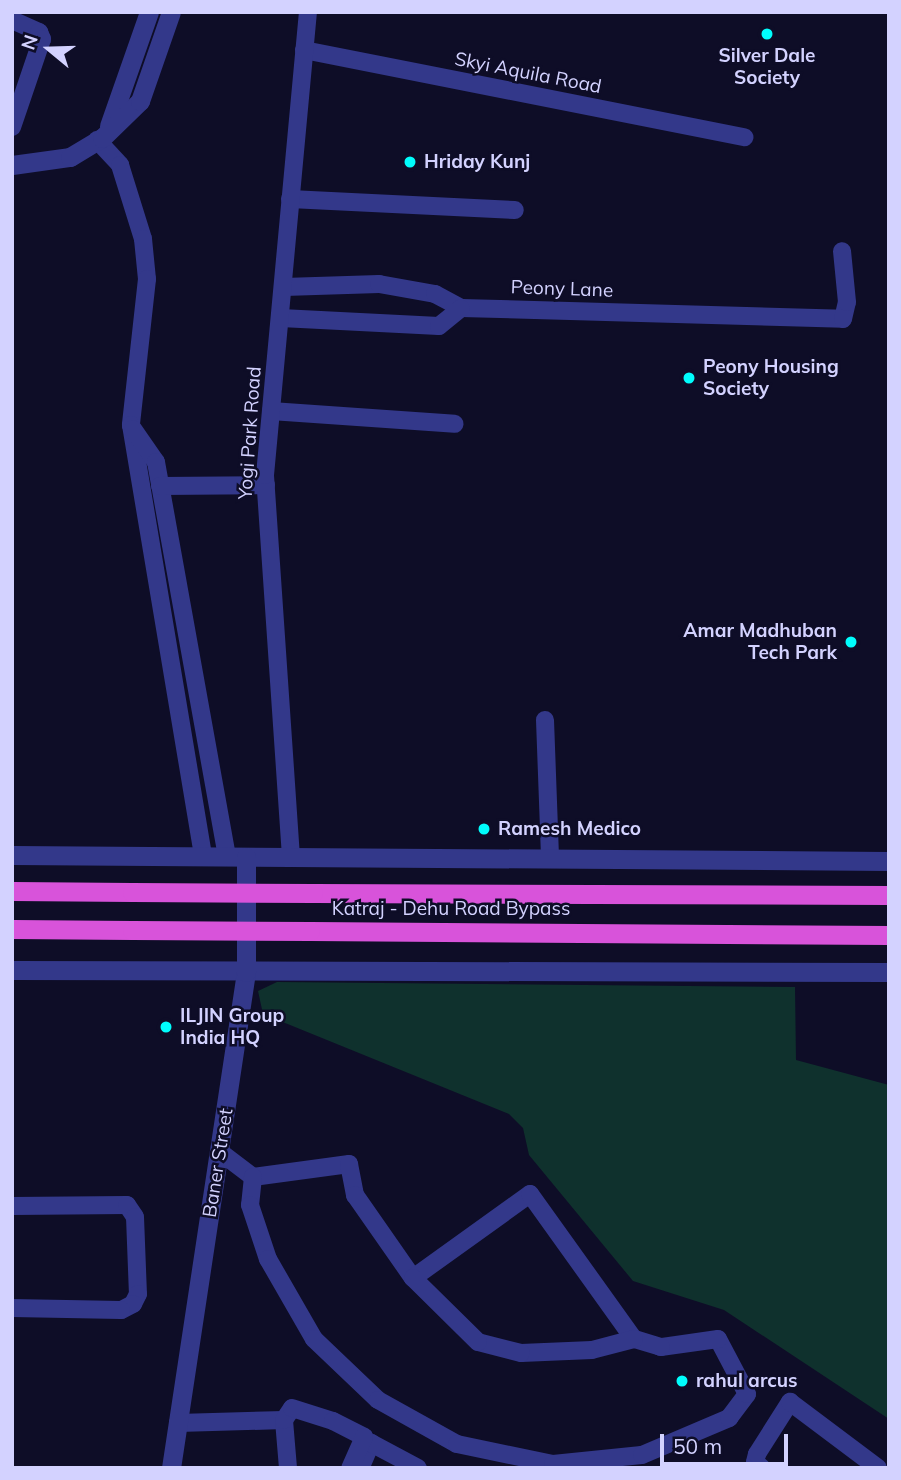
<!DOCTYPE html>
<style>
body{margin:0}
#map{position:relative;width:901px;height:1480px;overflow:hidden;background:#0e0d27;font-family:Mulish,sans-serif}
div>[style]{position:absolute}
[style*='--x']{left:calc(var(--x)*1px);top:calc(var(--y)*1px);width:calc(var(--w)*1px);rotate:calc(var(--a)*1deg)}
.green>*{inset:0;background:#0f312d}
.minor>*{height:18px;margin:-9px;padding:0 9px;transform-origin:9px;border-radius:9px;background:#33388a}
.tertiary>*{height:19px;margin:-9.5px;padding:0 9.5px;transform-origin:9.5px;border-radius:9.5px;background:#33388a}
.trunk>*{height:19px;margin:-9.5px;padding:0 9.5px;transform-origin:9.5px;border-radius:9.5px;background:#d853da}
.trunk-bridge>*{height:19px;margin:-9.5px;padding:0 9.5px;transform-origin:9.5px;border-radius:9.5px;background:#d853da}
.dots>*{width:19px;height:19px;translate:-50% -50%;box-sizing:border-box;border:4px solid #0e0d27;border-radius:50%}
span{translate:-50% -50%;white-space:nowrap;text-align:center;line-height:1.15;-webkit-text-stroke:5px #0e0d27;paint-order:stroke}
.poi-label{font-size:19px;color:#d3d2ff;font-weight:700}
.left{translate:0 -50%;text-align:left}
.right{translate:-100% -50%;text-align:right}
.street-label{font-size:19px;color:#d3d2ff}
.frame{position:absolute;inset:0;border:14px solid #d3d2ff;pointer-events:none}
.north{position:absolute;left:14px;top:14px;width:70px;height:70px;-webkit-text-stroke:5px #0e0d27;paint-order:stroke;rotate:289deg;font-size:19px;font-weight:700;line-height:28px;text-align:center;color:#d3d2ff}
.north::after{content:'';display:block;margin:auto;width:24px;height:32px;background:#d3d2ff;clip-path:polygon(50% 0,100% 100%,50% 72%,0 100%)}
.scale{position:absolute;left:660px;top:1434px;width:128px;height:32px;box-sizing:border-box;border:4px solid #d3d2ff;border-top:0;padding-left:9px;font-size:21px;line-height:24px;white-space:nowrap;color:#d3d2ff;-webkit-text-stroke:5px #0e0d27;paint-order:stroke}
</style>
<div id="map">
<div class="green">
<i style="clip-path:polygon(277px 982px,795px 987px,796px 1060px,889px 1085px,889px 1419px,724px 1310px,633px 1281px,529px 1155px,523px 1128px,509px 1114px,263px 1014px,258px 991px)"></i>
</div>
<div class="minor">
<i style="--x:12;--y:20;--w:30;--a:24"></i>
<i style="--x:39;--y:32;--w:8;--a:67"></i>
<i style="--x:42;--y:39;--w:93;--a:108.8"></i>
<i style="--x:304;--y:50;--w:449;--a:11.2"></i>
<i style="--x:97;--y:140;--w:34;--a:47"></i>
<i style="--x:120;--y:165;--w:77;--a:72.7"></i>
<i style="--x:143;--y:239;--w:40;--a:84.3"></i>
<i style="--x:147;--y:279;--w:147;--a:96.3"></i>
<i style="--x:131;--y:425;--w:438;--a:80.5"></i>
<i style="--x:290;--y:199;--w:225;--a:2.8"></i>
<i style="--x:284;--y:287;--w:95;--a:-1.8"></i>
<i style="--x:379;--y:284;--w:57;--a:10.1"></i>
<i style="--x:435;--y:294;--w:30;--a:28"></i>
<i style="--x:461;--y:308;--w:382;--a:1.6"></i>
<i style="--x:843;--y:319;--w:17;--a:-77"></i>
<i style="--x:847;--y:302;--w:51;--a:-95.6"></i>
<i style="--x:281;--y:318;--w:158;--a:2.9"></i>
<i style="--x:439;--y:326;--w:28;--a:-39"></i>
<i style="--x:271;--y:411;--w:184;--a:4"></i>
<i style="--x:133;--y:429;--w:40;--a:55.1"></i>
<i style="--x:156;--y:462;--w:401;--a:79.8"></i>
<i style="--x:160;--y:486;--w:106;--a:-0.5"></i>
<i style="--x:545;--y:720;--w:139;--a:87.9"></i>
<i style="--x:291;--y:857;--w:383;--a:-93.9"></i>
<i style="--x:265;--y:475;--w:465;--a:-84.7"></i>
<i style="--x:220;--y:1152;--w:41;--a:37.1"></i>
<i style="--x:253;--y:1177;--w:97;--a:-7.7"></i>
<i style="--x:349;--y:1164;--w:32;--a:79"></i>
<i style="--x:355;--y:1195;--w:101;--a:55.1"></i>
<i style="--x:413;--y:1278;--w:144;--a:-35.7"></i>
<i style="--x:530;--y:1194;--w:178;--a:54.4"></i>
<i style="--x:253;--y:1177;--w:28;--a:96"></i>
<i style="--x:250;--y:1205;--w:57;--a:71.6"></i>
<i style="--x:268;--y:1259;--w:92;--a:60.1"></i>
<i style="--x:314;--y:1339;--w:88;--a:43.6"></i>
<i style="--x:378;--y:1400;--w:90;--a:29.1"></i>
<i style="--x:457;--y:1444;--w:98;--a:11.8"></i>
<i style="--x:553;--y:1464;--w:89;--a:-5.8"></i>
<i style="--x:642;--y:1455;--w:95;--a:-23"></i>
<i style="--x:729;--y:1418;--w:30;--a:-53"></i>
<i style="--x:747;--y:1394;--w:62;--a:-117.8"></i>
<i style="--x:718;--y:1339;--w:58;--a:172"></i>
<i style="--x:661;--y:1347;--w:28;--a:-163"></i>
<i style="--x:634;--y:1339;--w:43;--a:165.3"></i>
<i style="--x:592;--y:1350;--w:71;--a:177.6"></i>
<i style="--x:521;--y:1353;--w:44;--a:-165.7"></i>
<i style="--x:478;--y:1342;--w:91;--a:-135.4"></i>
<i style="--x:12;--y:1206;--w:115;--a:-0.5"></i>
<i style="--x:127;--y:1205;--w:14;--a:56"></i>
<i style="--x:135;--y:1217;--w:77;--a:87.8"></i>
<i style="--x:138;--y:1294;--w:11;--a:117"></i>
<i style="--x:133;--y:1304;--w:13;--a:153"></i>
<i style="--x:121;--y:1310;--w:109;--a:-178.9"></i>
<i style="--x:178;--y:1423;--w:106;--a:-1.6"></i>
<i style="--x:363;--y:1462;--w:21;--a:-67"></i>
<i style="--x:371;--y:1443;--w:53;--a:28"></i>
<i style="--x:288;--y:1468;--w:48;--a:-94.8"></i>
<i style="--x:284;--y:1420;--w:14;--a:-56"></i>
<i style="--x:292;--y:1408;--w:43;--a:17.6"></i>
<i style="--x:333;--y:1421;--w:35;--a:27"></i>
<i style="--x:364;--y:1437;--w:34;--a:114"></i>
<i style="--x:762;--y:1468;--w:9;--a:-139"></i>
<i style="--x:755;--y:1462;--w:8;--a:-76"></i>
<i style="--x:757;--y:1454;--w:62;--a:-57.6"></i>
<i style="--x:790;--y:1402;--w:110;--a:36.9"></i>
</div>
<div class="tertiary">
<i style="--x:109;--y:126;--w:121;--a:-70.7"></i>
<i style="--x:12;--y:165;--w:59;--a:-7.9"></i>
<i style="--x:70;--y:157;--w:37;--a:-31"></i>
<i style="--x:102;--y:138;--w:53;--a:-44.2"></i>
<i style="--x:140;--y:101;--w:94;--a:-70.8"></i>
<i style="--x:12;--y:855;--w:877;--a:0.39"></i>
<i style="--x:12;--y:970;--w:877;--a:0.13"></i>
<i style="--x:171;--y:1468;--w:502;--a:-81.4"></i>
<i style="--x:246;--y:972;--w:115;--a:-90"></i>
</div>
<div class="trunk">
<i style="--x:12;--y:891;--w:120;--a:0.5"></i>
<i style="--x:313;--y:893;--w:576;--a:0.2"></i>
<i style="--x:12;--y:929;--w:120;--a:0.5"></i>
<i style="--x:310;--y:931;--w:579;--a:0.4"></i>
</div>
<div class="trunk-bridge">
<i style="--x:132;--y:892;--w:181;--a:0.3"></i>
<i style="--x:132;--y:930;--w:178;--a:0.3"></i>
</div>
<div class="dots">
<i style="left:767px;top:34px;background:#00fdfd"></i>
<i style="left:410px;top:162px;background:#00fdfd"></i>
<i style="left:689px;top:378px;background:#00fdfd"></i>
<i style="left:851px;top:642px;background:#00fdfd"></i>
<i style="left:484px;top:829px;background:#00fdfd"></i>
<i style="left:166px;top:1027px;background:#00fdfd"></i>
<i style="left:682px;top:1381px;background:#00fdfd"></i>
</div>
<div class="poi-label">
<span style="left:767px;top:67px">Silver Dale<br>Society</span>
<span class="left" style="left:424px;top:162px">Hriday Kunj</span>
<span class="left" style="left:703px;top:378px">Peony Housing<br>Society</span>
<span class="right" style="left:837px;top:642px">Amar Madhuban<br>Tech Park</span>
<span class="left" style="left:498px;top:829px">Ramesh Medico</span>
<span class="left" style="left:180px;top:1027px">ILJIN Group<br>India HQ</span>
<span class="left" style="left:696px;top:1381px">rahul arcus</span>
</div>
<div class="street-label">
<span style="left:528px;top:73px;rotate:11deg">Skyi Aquila Road</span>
<span style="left:562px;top:289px;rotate:2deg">Peony Lane</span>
<span style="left:250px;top:433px;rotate:-86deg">Yogi Park Road</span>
<span style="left:451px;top:909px">Katraj - Dehu Road Bypass</span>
<span style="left:218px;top:1163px;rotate:-81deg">Baner Street</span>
</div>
<div class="frame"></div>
<div class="north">N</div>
<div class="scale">50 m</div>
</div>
